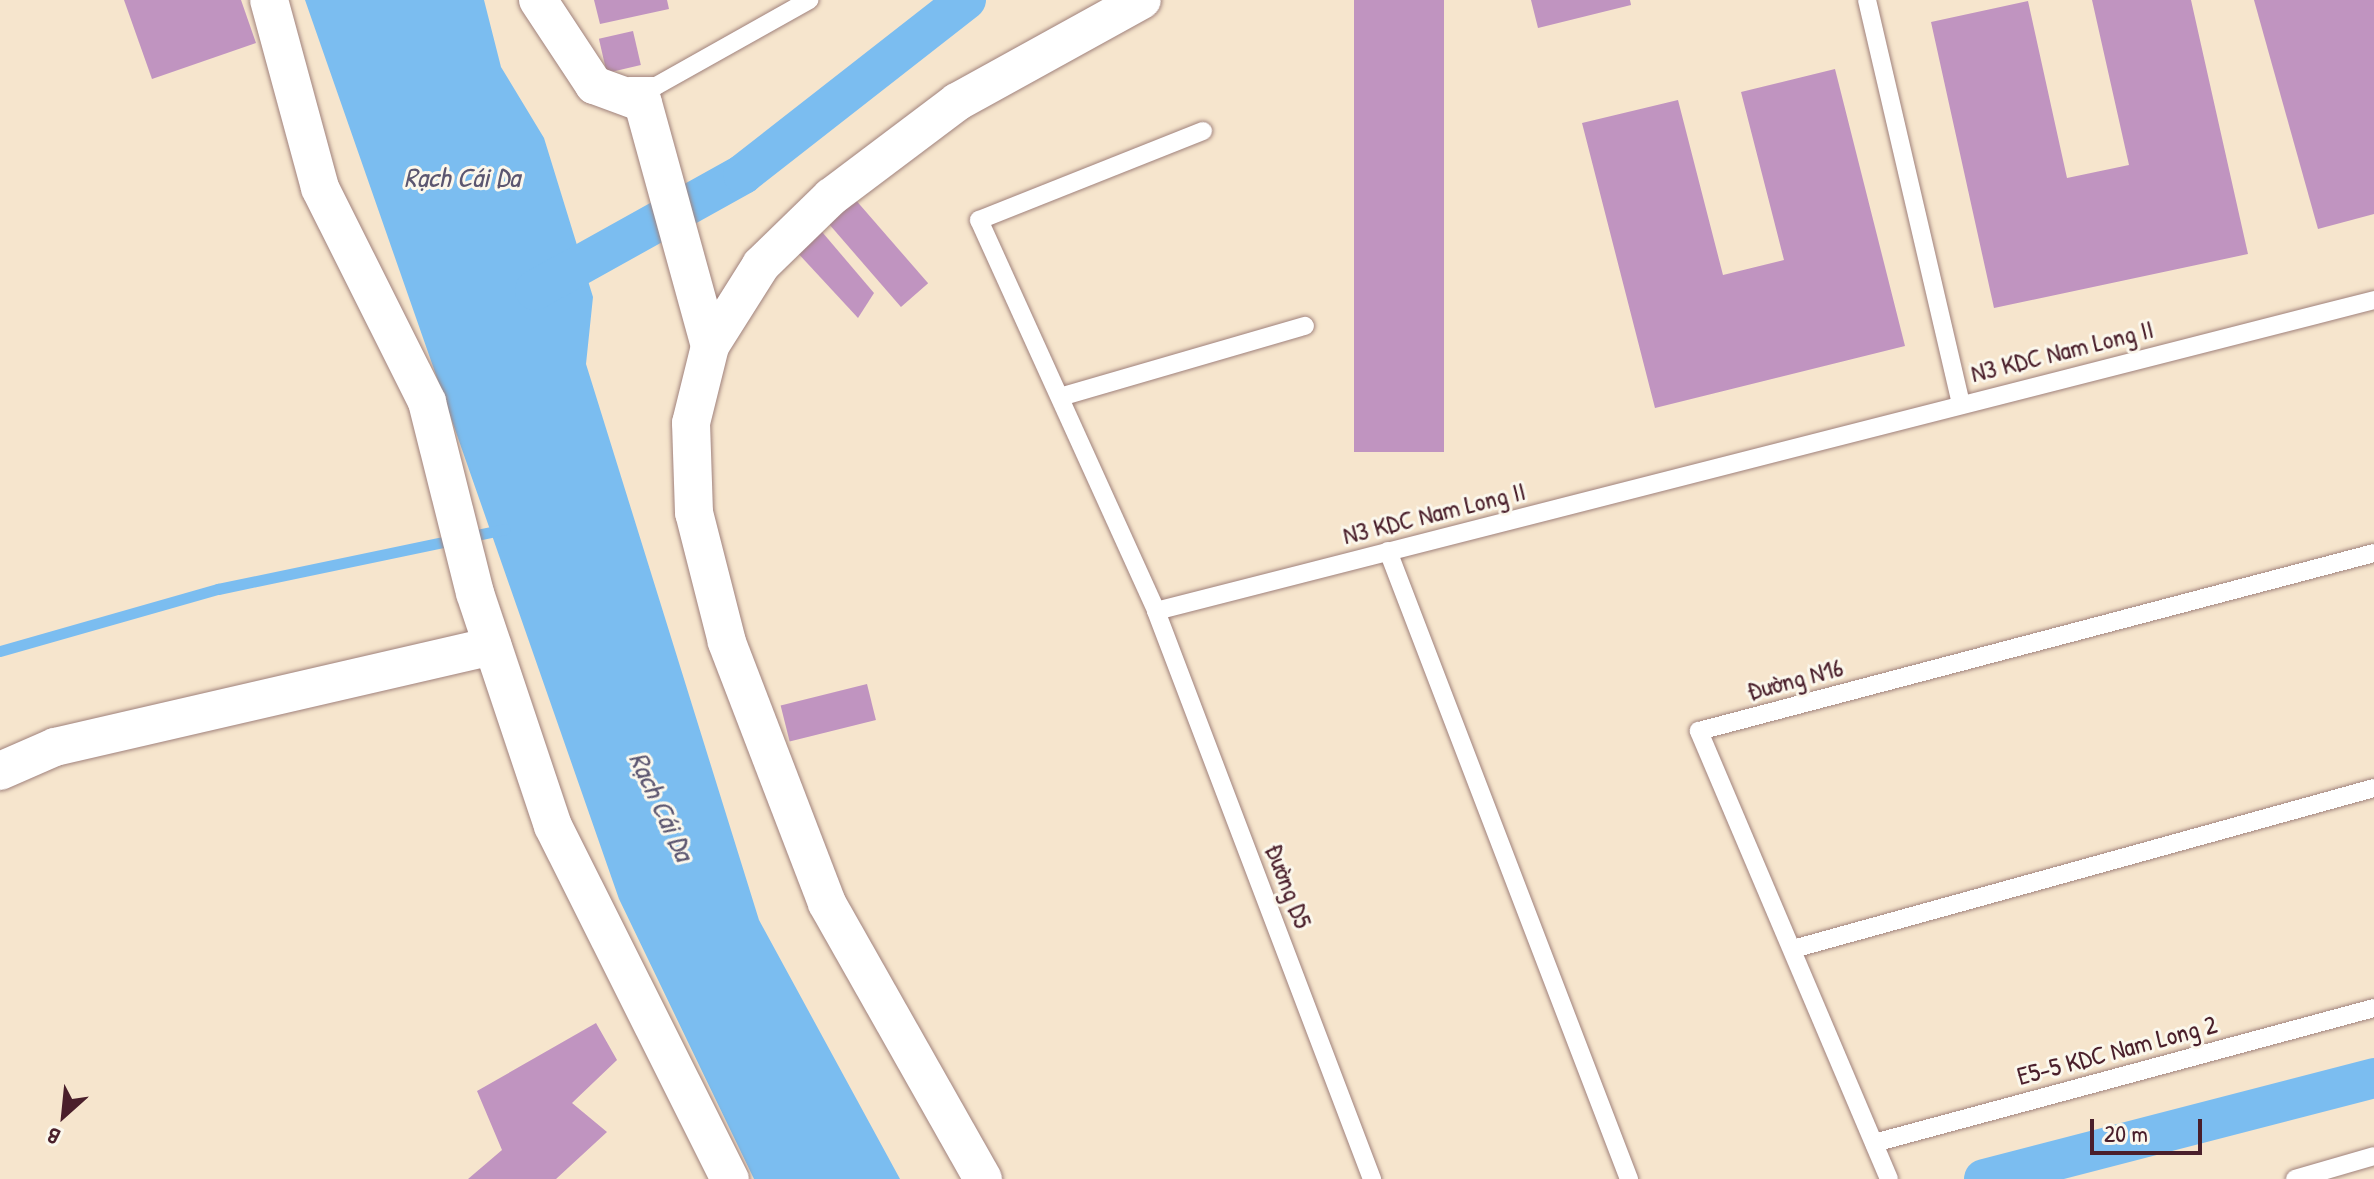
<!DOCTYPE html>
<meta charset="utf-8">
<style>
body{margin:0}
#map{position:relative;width:2374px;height:1179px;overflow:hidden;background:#f6e5cd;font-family:"Patrick Hand",sans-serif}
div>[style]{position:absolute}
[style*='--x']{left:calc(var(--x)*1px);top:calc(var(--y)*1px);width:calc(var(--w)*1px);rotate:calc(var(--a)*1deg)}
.water>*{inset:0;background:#7bbdf0}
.stream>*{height:11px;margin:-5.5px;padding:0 5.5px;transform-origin:5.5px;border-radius:5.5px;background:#7bbdf0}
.canal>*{height:40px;margin:-20px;padding:0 20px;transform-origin:20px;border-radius:20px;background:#7bbdf0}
.building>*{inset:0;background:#c094c0;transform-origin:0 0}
.roads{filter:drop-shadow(0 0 2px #a0827c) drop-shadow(0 0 2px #a0827c)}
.lane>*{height:18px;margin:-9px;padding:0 9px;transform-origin:9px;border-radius:9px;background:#fff}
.street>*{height:38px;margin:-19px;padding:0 19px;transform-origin:19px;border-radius:19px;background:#fff}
span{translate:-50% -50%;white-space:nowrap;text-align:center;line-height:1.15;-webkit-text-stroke:6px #fbf7ec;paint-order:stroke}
.street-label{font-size:26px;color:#4a1f2b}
.water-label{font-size:28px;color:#5b5670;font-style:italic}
.north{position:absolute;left:24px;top:1075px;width:80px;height:80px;-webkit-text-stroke:6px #fbf7ec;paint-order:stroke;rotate:207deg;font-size:22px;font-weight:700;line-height:32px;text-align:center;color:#4a1f2b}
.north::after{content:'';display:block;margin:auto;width:28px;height:36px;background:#4a1f2b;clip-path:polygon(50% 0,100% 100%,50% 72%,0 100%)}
.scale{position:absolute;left:2090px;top:1119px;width:112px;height:36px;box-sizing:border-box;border:4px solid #4a1f2b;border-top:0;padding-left:10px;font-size:24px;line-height:28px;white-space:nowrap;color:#4a1f2b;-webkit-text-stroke:6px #fbf7ec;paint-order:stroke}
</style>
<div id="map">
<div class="water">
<i style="clip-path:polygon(305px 0,484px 0,501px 67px,544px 138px,593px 297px,586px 364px,759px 920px,900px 1179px,754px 1179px,619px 899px)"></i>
</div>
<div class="stream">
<i style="--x:0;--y:651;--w:227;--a:-15.9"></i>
<i style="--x:218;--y:589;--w:293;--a:-11.8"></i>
</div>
<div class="canal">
<i style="--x:535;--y:290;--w:238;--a:-29.1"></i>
<i style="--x:743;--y:174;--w:283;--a:-38"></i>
<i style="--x:1984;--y:1179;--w:403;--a:-14.5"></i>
</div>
<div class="building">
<i style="clip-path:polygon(124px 0,241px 0,256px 43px,152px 79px)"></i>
<i style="clip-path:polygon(594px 0,667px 0,669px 9px,600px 24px)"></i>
<i style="left:1354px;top:0;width:90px;height:452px"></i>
<i style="clip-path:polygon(1531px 0,1630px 0,1631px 5px,1538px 28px)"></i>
<i style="clip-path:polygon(2092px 0,2191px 0,2248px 254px,1994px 308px,1931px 22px,2028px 1px,2067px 178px,2129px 165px)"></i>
<i style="clip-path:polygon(2254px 0,2374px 0,2374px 214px,2318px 229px)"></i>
<i style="left:633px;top:31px;width:35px;height:35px;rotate:77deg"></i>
<i style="clip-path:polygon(1835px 69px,1905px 346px,1655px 408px,1582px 123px,1678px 100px,1723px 275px,1784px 260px,1741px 92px)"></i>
<i style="left:854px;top:198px;width:113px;height:36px;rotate:49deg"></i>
<i style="clip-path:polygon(817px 226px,874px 293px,858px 318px,795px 250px)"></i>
<i style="left:867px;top:684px;width:37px;height:89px;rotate:76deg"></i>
<i style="clip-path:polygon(596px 1023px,617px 1060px,572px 1103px,607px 1132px,556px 1179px,468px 1179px,502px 1150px,477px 1091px)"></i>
</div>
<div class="roads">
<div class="lane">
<i style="--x:1867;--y:0;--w:415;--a:76.9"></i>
<i style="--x:629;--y:86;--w:27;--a:0"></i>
<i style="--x:656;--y:86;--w:176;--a:-29.3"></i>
<i style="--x:1203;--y:131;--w:241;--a:158.3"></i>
<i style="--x:979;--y:220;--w:429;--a:65.6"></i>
<i style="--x:1156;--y:611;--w:1257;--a:-14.32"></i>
<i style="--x:1060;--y:397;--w:255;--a:-16.2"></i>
<i style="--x:1388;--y:551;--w:673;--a:69.01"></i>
<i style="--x:1156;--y:611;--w:608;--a:69.18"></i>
<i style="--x:1793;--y:949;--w:603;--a:-15.49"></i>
<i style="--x:1874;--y:1143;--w:518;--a:-15.11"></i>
<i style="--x:1889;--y:1179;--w:487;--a:-113"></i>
<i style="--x:1699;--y:731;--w:698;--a:-14.77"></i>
<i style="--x:2295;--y:1179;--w:82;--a:-16.2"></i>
</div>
<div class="street">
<i style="--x:269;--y:0;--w:195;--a:74.8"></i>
<i style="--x:320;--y:188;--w:239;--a:63.4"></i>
<i style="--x:427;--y:402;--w:197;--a:75.9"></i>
<i style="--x:475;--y:593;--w:246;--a:71.5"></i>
<i style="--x:553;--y:826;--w:395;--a:63.4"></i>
<i style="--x:538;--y:0;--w:102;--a:56.6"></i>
<i style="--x:594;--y:85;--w:52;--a:20.2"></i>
<i style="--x:643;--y:103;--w:252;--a:74.6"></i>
<i style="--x:0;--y:771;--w:60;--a:-23.6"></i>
<i style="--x:55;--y:747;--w:449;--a:-13"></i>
<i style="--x:983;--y:1179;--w:317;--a:-119.5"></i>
<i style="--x:827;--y:903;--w:280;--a:-111"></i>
<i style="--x:727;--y:642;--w:133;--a:-104.3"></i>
<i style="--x:694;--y:513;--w:90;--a:-91.9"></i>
<i style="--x:691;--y:423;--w:79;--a:-76.1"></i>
<i style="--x:710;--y:346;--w:96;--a:-57.8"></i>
<i style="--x:761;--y:265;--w:98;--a:-44.2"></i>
<i style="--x:831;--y:197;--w:158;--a:-37"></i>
<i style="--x:957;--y:102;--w:211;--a:-28.9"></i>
</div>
</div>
<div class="street-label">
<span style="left:2062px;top:351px;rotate:-14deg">N3 KDC Nam Long II</span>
<span style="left:1434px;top:513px;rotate:-14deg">N3 KDC Nam Long II</span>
<span style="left:1795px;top:679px;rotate:-15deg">Đường N16</span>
<span style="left:1289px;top:886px;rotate:69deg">Đường D5</span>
<span style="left:2117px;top:1050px;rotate:-15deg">E5-5 KDC Nam Long 2</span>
</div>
<div class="water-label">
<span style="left:462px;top:177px">Rạch Cái Da</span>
<span style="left:662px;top:806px;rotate:65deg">Rạch Cái Da</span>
</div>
<div class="north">B</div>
<div class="scale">20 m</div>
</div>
